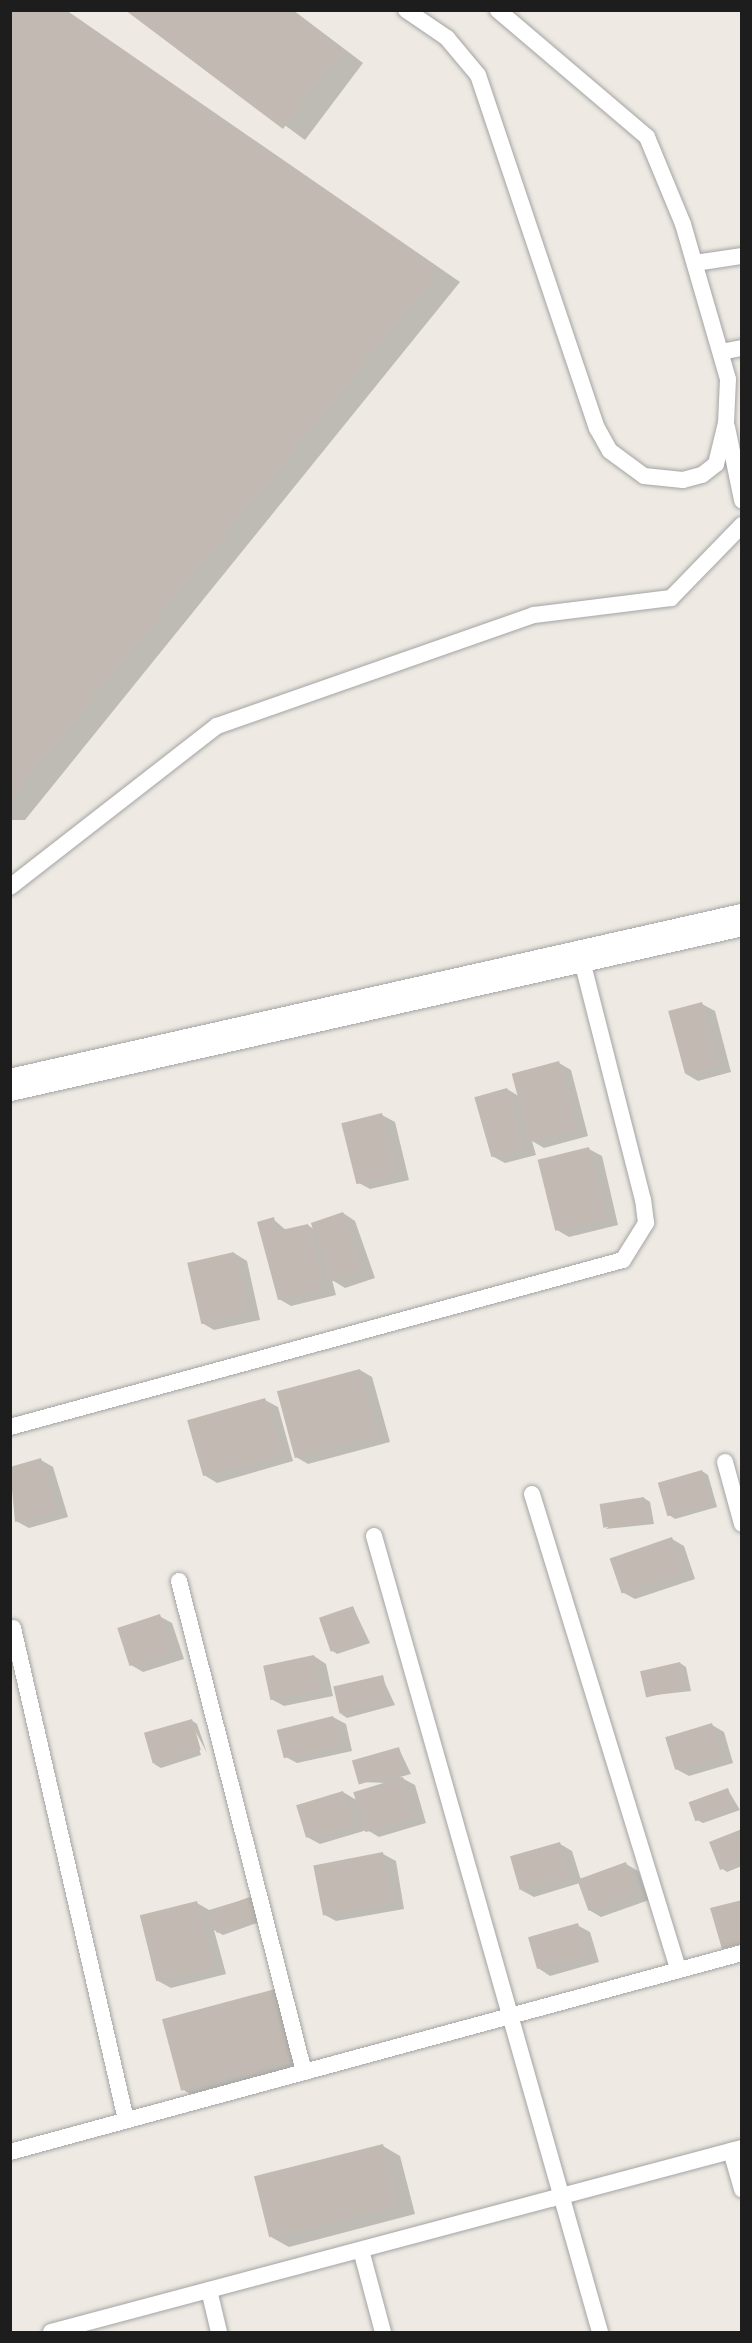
<!DOCTYPE html>
<style>
body{margin:0}
#map{position:relative;width:752px;height:2343px;overflow:hidden;background:#eeeae3;font-family:"Fira Sans",sans-serif}
div>[style]{position:absolute}
[style*='--x']{left:calc(var(--x)*1px);top:calc(var(--y)*1px);width:calc(var(--w)*1px);rotate:calc(var(--a)*1deg)}
.shadow>*{inset:0;background:#0003}
.building>*{inset:0;background:#c2bab2;transform-origin:0 0}
.roads{filter:drop-shadow(0 0 2px #a4a4a4) drop-shadow(0 0 2px #a4a4a4)}
.service>*{height:16px;margin:-8px;padding:0 8px;transform-origin:8px;border-radius:8px;background:#fff}
.minor>*{height:32px;margin:-16px;padding:0 16px;transform-origin:16px;border-radius:16px;background:#fff}
span{translate:-50% -50%;white-space:nowrap;text-align:center;line-height:1.15;-webkit-text-stroke:5px #fff;paint-order:stroke}
.frame{position:absolute;inset:0;border:12px solid #1d1d1d;pointer-events:none}
</style>
<div id="map">
<div class="shadow">
<i style="clip-path:polygon(10px 10px,66px 10px,460px 282px,25px 820px,10px 820px)"></i>
<i style="clip-path:polygon(127px 10px,293px 10px,363px 63px,305px 140px)"></i>
<i style="clip-path:polygon(702px 1004px,715px 1011px,731px 1072px,698px 1081px,686px 1074px)"></i>
<i style="clip-path:polygon(559px 1063px,571px 1070px,588px 1136px,544px 1148px,532px 1141px,536px 1155px,505px 1163px,492px 1156px,507px 1089px,520px 1097px)"></i>
<i style="clip-path:polygon(382px 1115px,395px 1122px,409px 1180px,370px 1189px,357px 1182px)"></i>
<i style="clip-path:polygon(589px 1149px,602px 1156px,618px 1225px,569px 1237px,557px 1230px)"></i>
<i style="clip-path:polygon(343px 1213px,355px 1221px,375px 1278px,345px 1288px,332px 1280px,336px 1295px,291px 1306px,279px 1299px,273px 1219px,287px 1231px,308px 1225px,315px 1230px)"></i>
<i style="clip-path:polygon(234px 1253px,247px 1261px,260px 1320px,214px 1330px,202px 1323px)"></i>
<i style="clip-path:polygon(360px 1370px,372px 1377px,390px 1442px,308px 1464px,296px 1457px)"></i>
<i style="clip-path:polygon(265px 1400px,278px 1407px,293px 1461px,217px 1483px,204px 1475px)"></i>
<i style="clip-path:polygon(41px 1460px,53px 1467px,68px 1517px,29px 1528px,16px 1521px,10px 1468px)"></i>
<i style="clip-path:polygon(702px 1471px,708px 1475px,717px 1507px,675px 1519px,669px 1515px)"></i>
<i style="clip-path:polygon(644px 1498px,650px 1502px,654px 1524px,606px 1529px)"></i>
<i style="clip-path:polygon(672px 1539px,684px 1546px,695px 1579px,635px 1599px,622px 1592px)"></i>
<i style="clip-path:polygon(353px 1607px,370px 1643px,337px 1654px,331px 1650px)"></i>
<i style="clip-path:polygon(159px 1616px,172px 1623px,184px 1659px,143px 1672px,131px 1665px)"></i>
<i style="clip-path:polygon(314px 1656px,326px 1664px,333px 1696px,284px 1706px,271px 1699px)"></i>
<i style="clip-path:polygon(680px 1663px,686px 1667px,691px 1691px,647px 1696px)"></i>
<i style="clip-path:polygon(382px 1677px,395px 1705px,347px 1718px,341px 1714px)"></i>
<i style="clip-path:polygon(333px 1717px,346px 1724px,352px 1751px,297px 1763px,284px 1756px)"></i>
<i style="clip-path:polygon(191px 1720px,197px 1724px,207px 1753px,191px 1723px,201px 1755px,161px 1768px,154px 1764px)"></i>
<i style="clip-path:polygon(712px 1725px,724px 1732px,733px 1763px,689px 1776px,676px 1769px)"></i>
<i style="clip-path:polygon(399px 1749px,411px 1774px,400px 1777px,415px 1785px,426px 1823px,379px 1837px,367px 1830px,320px 1844px,307px 1837px,343px 1792px,358px 1801px,387px 1783px,360px 1782px)"></i>
<i style="clip-path:polygon(728px 1790px,740px 1810px,703px 1823px,697px 1820px)"></i>
<i style="clip-path:polygon(742px 1831px,742px 1866px,727px 1872px,721px 1868px)"></i>
<i style="clip-path:polygon(560px 1844px,572px 1851px,581px 1880px,626px 1864px,638px 1871px,649px 1900px,601px 1917px,589px 1910px,580px 1883px,534px 1897px,521px 1890px)"></i>
<i style="clip-path:polygon(383px 1854px,396px 1861px,404px 1909px,336px 1921px,323px 1914px)"></i>
<i style="clip-path:polygon(252px 1897px,265px 1920px,223px 1935px,214px 1930px,226px 1974px,171px 1988px,158px 1981px,197px 1903px,209px 1910px)"></i>
<i style="clip-path:polygon(577px 1925px,590px 1932px,599px 1962px,550px 1976px,538px 1968px)"></i>
<i style="clip-path:polygon(275px 1991px,311px 2071px,200px 2100px,182px 2089px)"></i>
<i style="clip-path:polygon(383px 2146px,400px 2156px,415px 2214px,289px 2247px,271px 2237px)"></i>
</div>
<div class="building">
<i style="clip-path:polygon(10px 10px,65px 10px,440px 269px,10px 800px)"></i>
<i style="clip-path:polygon(125px 10px,290px 10px,343px 50px,283px 129px)"></i>
<i style="left:702px;top:1002px;width:65px;height:35px;rotate:75deg"></i>
<i style="left:559px;top:1061px;width:70px;height:49px;rotate:75deg"></i>
<i style="left:507px;top:1088px;width:62px;height:34px;rotate:74deg"></i>
<i style="left:382px;top:1113px;width:63px;height:42px;rotate:76deg"></i>
<i style="left:589px;top:1147px;width:73px;height:53px;rotate:76deg"></i>
<i style="left:343px;top:1212px;width:62px;height:34px;rotate:71deg"></i>
<i style="clip-path:polygon(274px 1217px,277px 1231px,308px 1224px,324px 1288px,278px 1300px,257px 1222px)"></i>
<i style="left:234px;top:1252px;width:63px;height:48px;rotate:77deg"></i>
<i style="left:360px;top:1369px;width:69px;height:86px;rotate:75deg"></i>
<i style="left:265px;top:1398px;width:58px;height:81px;rotate:74deg"></i>
<i style="clip-path:polygon(41px 1458px,56px 1511px,15px 1522px,10px 1467px)"></i>
<i style="left:702px;top:1470px;width:35px;height:46px;rotate:74deg"></i>
<i style="left:644px;top:1497px;width:24px;height:45px;rotate:81deg"></i>
<i style="left:672px;top:1537px;width:37px;height:66px;rotate:71deg"></i>
<i style="left:353px;top:1606px;width:36px;height:36px;rotate:71deg"></i>
<i style="left:160px;top:1614px;width:40px;height:45px;rotate:72deg"></i>
<i style="left:314px;top:1655px;width:35px;height:52px;rotate:78deg"></i>
<i style="left:680px;top:1662px;width:27px;height:41px;rotate:77deg"></i>
<i style="left:383px;top:1675px;width:28px;height:51px;rotate:77deg"></i>
<i style="left:333px;top:1716px;width:29px;height:58px;rotate:76deg"></i>
<i style="left:192px;top:1719px;width:32px;height:50px;rotate:74deg"></i>
<i style="left:712px;top:1723px;width:34px;height:49px;rotate:73deg"></i>
<i style="left:399px;top:1747px;width:25px;height:49px;rotate:74deg"></i>
<i style="left:403px;top:1777px;width:42px;height:52px;rotate:73deg"></i>
<i style="left:728px;top:1788px;width:20px;height:42px;rotate:70deg"></i>
<i style="left:343px;top:1791px;width:34px;height:49px;rotate:73deg"></i>
<i style="clip-path:polygon(742px 1829px,742px 1861px,720px 1870px,709px 1842px)"></i>
<i style="left:560px;top:1842px;width:35px;height:52px;rotate:74deg"></i>
<i style="left:383px;top:1852px;width:51px;height:71px;rotate:79deg"></i>
<i style="left:626px;top:1862px;width:33px;height:52px;rotate:70deg"></i>
<i style="left:252px;top:1896px;width:22px;height:46px;rotate:69deg"></i>
<i style="clip-path:polygon(742px 1900px,742px 1944px,722px 1949px,710px 1908px)"></i>
<i style="left:197px;top:1901px;width:68px;height:59px;rotate:76deg"></i>
<i style="left:578px;top:1923px;width:33px;height:52px;rotate:74deg"></i>
<i style="left:275px;top:1989px;width:74px;height:117px;rotate:75deg"></i>
<i style="left:383px;top:2144px;width:63px;height:133px;rotate:76deg"></i>
</div>
<div class="roads">
<div class="service">
<i style="--x:406;--y:10;--w:50;--a:34.3"></i>
<i style="--x:447;--y:38;--w:48;--a:50"></i>
<i style="--x:478;--y:75;--w:373;--a:71.4"></i>
<i style="--x:597;--y:428;--w:26;--a:61"></i>
<i style="--x:610;--y:451;--w:42;--a:36.3"></i>
<i style="--x:644;--y:476;--w:39;--a:6"></i>
<i style="--x:683;--y:480;--w:20;--a:-15"></i>
<i style="--x:702;--y:475;--w:18;--a:-38"></i>
<i style="--x:716;--y:464;--w:42;--a:-76.3"></i>
<i style="--x:726;--y:423;--w:44;--a:-87.4"></i>
<i style="--x:728;--y:379;--w:161;--a:-106.2"></i>
<i style="--x:683;--y:224;--w:94;--a:-112.5"></i>
<i style="--x:647;--y:137;--w:196;--a:-139.6"></i>
<i style="--x:695;--y:263;--w:48;--a:-8.5"></i>
<i style="--x:721;--y:352;--w:21;--a:-11"></i>
<i style="--x:727;--y:427;--w:75;--a:78.4"></i>
<i style="--x:10;--y:887;--w:262;--a:-37.9"></i>
<i style="--x:217;--y:726;--w:336;--a:-19.3"></i>
<i style="--x:534;--y:615;--w:138;--a:-7.1"></i>
<i style="--x:671;--y:598;--w:102;--a:-45.8"></i>
<i style="--x:10;--y:1427;--w:635;--a:-15.24"></i>
<i style="--x:623;--y:1260;--w:44;--a:-58.1"></i>
<i style="--x:646;--y:1223;--w:23;--a:-97"></i>
<i style="--x:643;--y:1200;--w:248;--a:-104.3"></i>
<i style="--x:725;--y:1462;--w:64;--a:74.7"></i>
<i style="--x:532;--y:1494;--w:498;--a:72.9"></i>
<i style="--x:374;--y:1536;--w:827;--a:74.15"></i>
<i style="--x:179;--y:1581;--w:507;--a:75.72"></i>
<i style="--x:13;--y:1628;--w:505;--a:77.06"></i>
<i style="--x:731;--y:2151;--w:40;--a:74"></i>
<i style="--x:10;--y:2152;--w:759;--a:-15.21"></i>
<i style="--x:361;--y:2250;--w:85;--a:75"></i>
<i style="--x:209;--y:2290;--w:43;--a:76.6"></i>
<i style="--x:51;--y:2332;--w:715;--a:-14.91"></i>
</div>
<div class="minor">
<i style="--x:10;--y:1085;--w:750;--a:-12.7"></i>
</div>
</div>
<div class="frame"></div>
</div>
